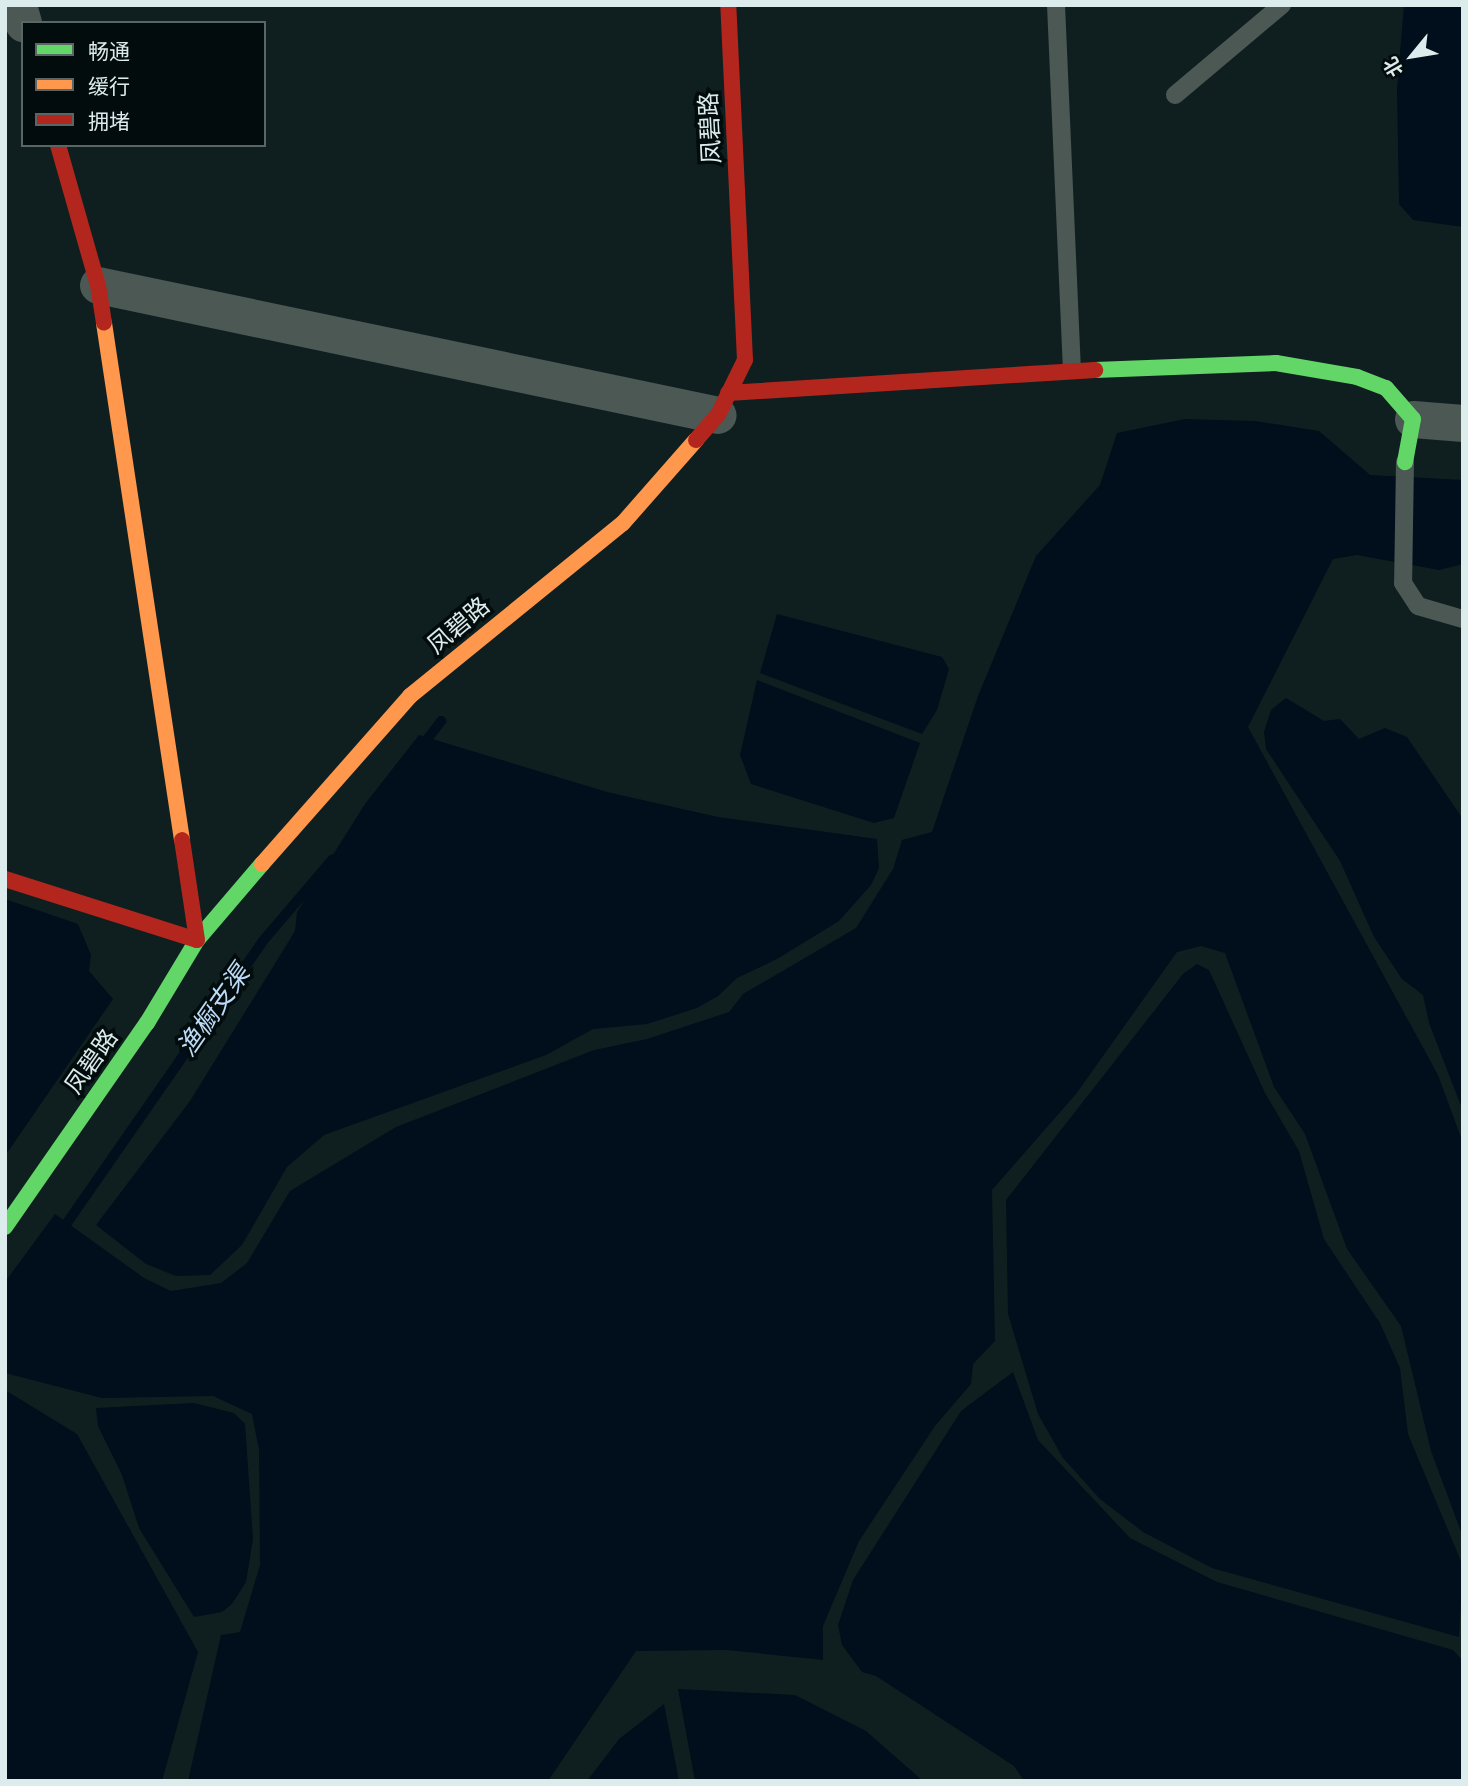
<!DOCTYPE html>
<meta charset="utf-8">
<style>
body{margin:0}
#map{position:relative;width:1468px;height:1786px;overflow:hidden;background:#0f1f1f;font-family:"Fira Sans Condensed","Noto Sans SC",sans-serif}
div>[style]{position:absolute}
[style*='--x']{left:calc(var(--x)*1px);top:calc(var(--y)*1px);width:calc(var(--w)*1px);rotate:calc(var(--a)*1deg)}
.water>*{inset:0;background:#010e1b}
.stream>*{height:10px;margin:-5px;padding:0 5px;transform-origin:5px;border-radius:5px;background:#010e1b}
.lane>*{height:18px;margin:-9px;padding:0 9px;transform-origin:9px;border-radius:9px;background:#4b5854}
.street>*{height:37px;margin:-18.5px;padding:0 18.5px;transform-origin:18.5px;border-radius:18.5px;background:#4b5854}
.fast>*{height:16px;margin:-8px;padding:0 8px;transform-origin:8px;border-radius:8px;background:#63d668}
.slow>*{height:16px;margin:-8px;padding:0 8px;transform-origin:8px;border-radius:8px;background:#ff974d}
.jam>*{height:16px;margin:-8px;padding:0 8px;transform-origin:8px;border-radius:8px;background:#b3261e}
span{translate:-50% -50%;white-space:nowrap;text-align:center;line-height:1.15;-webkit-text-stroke:7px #030c0c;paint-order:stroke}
.street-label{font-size:24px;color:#dcebeb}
.water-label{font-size:26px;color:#bcdbf8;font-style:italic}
.frame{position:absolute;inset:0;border:7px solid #dcebeb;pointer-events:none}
.legend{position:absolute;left:21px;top:21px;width:245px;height:126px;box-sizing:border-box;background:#030c0c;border:2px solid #5a6565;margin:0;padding:9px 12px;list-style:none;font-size:21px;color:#dcebeb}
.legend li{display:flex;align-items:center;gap:14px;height:35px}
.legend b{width:35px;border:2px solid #5a6565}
.north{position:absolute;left:1377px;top:21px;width:70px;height:70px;-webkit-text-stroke:5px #030c0c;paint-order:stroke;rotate:240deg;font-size:19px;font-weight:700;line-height:28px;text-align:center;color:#dcebeb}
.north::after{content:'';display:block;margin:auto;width:24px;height:32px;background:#dcebeb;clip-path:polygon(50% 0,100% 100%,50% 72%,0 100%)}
</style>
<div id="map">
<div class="water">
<i style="clip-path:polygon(1404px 5px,1463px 5px,1463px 227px,1413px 220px,1399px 204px,1397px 89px)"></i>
<i style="clip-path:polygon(1185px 419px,1255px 421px,1319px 431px,1370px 475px,1463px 480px,1463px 564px,1439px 570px,1357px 555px,1333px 559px,1248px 727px,1438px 1075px,1463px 1143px,1463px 1537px,1431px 1451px,1401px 1326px,1347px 1249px,1305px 1134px,1274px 1087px,1225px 953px,1201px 946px,1177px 952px,1076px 1094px,992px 1190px,995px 1341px,973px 1364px,971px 1384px,935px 1426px,859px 1541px,823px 1626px,823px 1660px,727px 1650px,636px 1651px,548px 1781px,188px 1781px,221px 1635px,240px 1632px,260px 1565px,259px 1450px,252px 1414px,213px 1396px,102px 1398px,5px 1373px,5px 1282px,55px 1214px,144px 1278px,171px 1291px,221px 1283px,247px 1263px,290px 1191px,396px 1127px,594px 1050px,647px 1039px,729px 1012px,743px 994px,856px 928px,893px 869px,902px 840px,932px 832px,978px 696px,1036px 556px,1100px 485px,1117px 433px)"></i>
<i style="clip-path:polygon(777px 614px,942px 657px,949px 669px,937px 710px,922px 734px,760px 673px)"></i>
<i style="clip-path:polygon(757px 680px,920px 743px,894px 818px,874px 823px,751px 784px,740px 755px)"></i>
<i style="clip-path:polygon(1286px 698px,1324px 721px,1340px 719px,1359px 739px,1385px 728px,1407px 737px,1463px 819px,1463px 1111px,1429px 1023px,1423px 995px,1402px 979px,1374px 937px,1340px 861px,1266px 749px,1264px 732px,1271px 710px)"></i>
<i style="clip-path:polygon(419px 735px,607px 792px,718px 817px,877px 839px,879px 868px,871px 885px,839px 921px,777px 959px,737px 978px,718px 996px,697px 1008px,647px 1024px,593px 1029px,546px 1055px,324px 1135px,287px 1167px,242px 1245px,210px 1275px,176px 1276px,146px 1264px,96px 1225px,190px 1101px,295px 931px,297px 912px,365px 804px)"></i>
<i style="clip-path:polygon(5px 899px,78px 924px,91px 955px,89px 971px,113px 999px,5px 1156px)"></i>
<i style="clip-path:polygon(1197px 964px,1209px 970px,1265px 1093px,1299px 1151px,1324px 1239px,1380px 1323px,1400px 1368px,1408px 1434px,1463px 1566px,1459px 1637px,1212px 1568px,1143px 1532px,1100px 1499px,1063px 1458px,1038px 1414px,1008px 1314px,1006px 1200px,1183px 974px)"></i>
<i style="clip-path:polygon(1013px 1372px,1038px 1440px,1130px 1538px,1217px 1582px,1453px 1650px,1463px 1661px,1463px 1781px,1024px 1781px,1014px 1766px,876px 1676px,862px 1672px,842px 1645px,838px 1625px,853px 1580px,961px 1411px)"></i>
<i style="clip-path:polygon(5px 1390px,77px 1434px,198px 1652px,162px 1781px,5px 1781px)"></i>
<i style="clip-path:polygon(194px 1403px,234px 1413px,245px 1424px,253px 1539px,246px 1582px,232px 1604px,222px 1612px,194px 1617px,139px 1528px,122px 1475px,98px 1426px,96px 1408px)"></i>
<i style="clip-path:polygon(678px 1689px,795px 1695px,866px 1731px,923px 1781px,695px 1781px)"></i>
<i style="clip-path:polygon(664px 1704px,679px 1781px,587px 1781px,619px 1739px)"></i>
</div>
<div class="stream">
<i style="--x:421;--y:747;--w:33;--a:-52"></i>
<i style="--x:60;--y:1233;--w:354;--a:-55.2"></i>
<i style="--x:262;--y:942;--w:109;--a:-49.5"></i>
</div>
<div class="lane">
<i style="--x:1056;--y:5;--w:365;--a:87.5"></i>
<i style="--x:1175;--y:95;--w:140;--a:-40.1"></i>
<i style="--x:1405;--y:462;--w:121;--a:90.9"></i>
<i style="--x:1403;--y:583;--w:27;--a:57"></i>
<i style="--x:1418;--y:606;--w:47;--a:16.1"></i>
</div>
<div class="street">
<i style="--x:18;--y:5;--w:19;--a:74"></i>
<i style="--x:98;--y:285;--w:633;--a:11.84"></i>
<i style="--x:1413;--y:419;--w:50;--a:4.6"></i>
</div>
<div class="fast">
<i style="--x:1095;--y:370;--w:181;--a:-2.2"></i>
<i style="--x:1276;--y:363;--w:82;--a:9.8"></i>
<i style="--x:1357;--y:377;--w:31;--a:21"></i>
<i style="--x:1386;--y:388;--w:41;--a:48.9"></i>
<i style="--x:1413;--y:419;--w:44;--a:100.5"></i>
<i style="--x:5;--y:1227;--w:249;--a:-55.2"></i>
<i style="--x:147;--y:1023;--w:97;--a:-58.9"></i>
<i style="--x:197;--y:940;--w:100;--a:-49.5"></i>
</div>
<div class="slow">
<i style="--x:104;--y:323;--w:523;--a:81.42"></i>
<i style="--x:262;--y:864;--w:224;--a:-48.6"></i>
<i style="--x:410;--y:696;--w:274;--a:-39.1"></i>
<i style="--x:623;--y:523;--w:111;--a:-48.7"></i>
</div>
<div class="jam">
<i style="--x:58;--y:145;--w:146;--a:74.1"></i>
<i style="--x:98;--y:285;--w:38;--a:81"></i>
<i style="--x:728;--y:393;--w:368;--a:-3.6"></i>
<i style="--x:696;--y:440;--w:33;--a:-49"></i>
<i style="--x:718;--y:415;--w:61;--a:-63.9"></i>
<i style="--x:745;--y:360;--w:355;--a:-92.7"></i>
<i style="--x:5;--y:879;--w:201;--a:17.6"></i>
<i style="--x:197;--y:940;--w:101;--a:-98.5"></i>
</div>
<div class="street-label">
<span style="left:711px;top:128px;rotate:-93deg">凤碧路</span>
<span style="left:459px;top:626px;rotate:-40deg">凤碧路</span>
<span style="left:92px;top:1062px;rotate:-55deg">凤碧路</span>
</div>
<div class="water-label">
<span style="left:214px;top:1011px;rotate:-55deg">渔橱支渠</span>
</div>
<div class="frame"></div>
<ul class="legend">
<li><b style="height:9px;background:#63d668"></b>畅通</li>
<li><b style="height:9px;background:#ff974d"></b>缓行</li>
<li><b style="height:9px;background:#b3261e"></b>拥堵</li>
</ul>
<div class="north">北</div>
</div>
